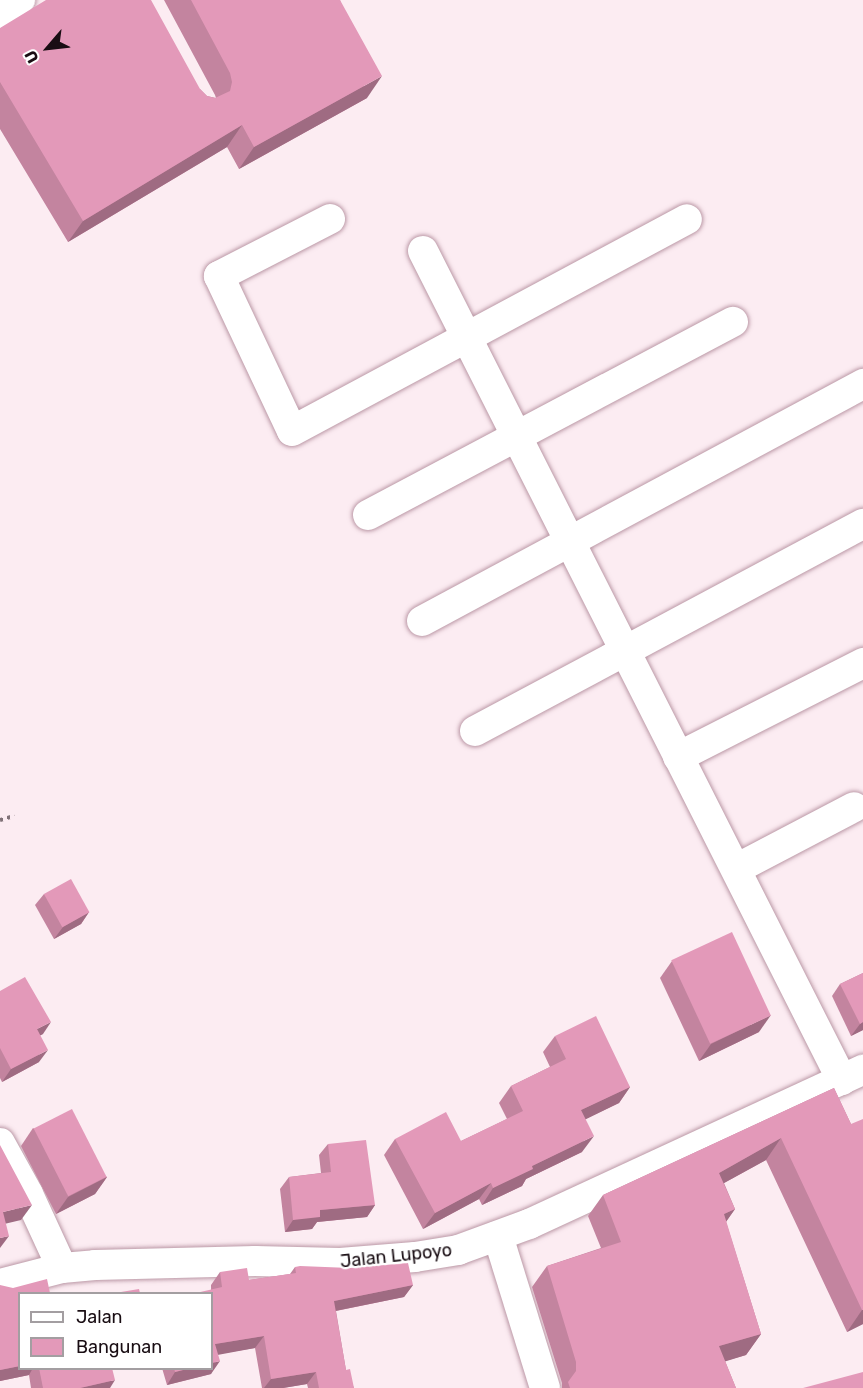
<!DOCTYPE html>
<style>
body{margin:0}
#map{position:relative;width:863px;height:1388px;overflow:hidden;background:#fcecf2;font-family:Rubik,sans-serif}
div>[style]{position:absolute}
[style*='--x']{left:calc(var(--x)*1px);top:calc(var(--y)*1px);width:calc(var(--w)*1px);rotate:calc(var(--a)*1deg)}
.path>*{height:4px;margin-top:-2px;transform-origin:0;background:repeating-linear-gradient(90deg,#807278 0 3px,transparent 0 7.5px)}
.roads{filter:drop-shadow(0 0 2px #bb98a6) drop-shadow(0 0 2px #bb98a6)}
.minor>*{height:30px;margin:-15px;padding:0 15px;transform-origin:15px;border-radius:15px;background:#fff}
.wall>*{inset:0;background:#c3849f}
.shaded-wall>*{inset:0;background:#9f6b82}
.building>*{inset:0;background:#e399b9;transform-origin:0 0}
span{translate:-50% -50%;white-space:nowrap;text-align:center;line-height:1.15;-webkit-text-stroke:4.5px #fff;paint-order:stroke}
.street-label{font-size:18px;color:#190d13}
.legend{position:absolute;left:18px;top:1292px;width:195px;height:78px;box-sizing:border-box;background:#fff;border:2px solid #a39ea1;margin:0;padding:8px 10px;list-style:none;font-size:18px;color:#190d13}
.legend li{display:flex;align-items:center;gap:12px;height:30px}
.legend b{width:30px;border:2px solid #a39ea1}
.north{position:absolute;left:18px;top:18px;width:60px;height:60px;-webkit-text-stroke:4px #fff;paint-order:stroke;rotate:242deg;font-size:16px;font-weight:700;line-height:24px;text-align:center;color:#190d13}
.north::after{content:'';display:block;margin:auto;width:21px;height:27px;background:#190d13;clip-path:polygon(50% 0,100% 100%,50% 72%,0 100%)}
</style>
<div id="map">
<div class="path">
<i style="--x:0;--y:820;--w:15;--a:-16"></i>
</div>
<div class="roads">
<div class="minor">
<i style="--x:0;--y:16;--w:26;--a:-39"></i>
<i style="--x:330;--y:219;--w:125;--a:152.8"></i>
<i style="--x:219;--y:276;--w:171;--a:64.8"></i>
<i style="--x:292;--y:431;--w:448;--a:-28.2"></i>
<i style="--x:423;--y:251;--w:929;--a:63.19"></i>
<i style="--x:368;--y:515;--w:413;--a:-27.9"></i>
<i style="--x:422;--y:621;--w:501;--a:-28.25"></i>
<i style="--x:475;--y:731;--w:440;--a:-28.1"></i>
<i style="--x:678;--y:757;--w:208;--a:-26.9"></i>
<i style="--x:736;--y:869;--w:133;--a:-27.7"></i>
<i style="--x:0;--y:1143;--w:58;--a:61.2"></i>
<i style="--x:28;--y:1194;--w:81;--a:65.3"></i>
<i style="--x:498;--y:1236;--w:159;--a:72.8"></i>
<i style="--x:0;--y:1284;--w:64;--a:-14.5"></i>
<i style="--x:62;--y:1268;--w:33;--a:-5"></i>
<i style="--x:95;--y:1265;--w:160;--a:-1.4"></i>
<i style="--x:255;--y:1261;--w:85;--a:1.3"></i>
<i style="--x:340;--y:1263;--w:75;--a:-4.6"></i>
<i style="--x:415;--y:1257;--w:44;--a:-9.2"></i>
<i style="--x:458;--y:1250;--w:76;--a:-20.1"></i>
<i style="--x:529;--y:1224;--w:368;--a:-24.8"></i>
</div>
</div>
<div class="wall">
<i style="clip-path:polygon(164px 0,340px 0,367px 98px,239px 169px,227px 147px,68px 242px,0 129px,0 28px,200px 89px,207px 96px,216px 98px,215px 95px)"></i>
<i style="clip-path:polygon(44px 894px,89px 912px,81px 924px,54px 939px,35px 905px)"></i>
<i style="clip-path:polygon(672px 961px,759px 1032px,699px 1061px,660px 978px)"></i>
<i style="clip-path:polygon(863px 973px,863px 1030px,851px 1036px,832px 996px,840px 984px)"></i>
<i style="clip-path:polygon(0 991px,43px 1034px,40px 1035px,39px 1062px,2px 1082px,0 1078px)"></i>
<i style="clip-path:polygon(555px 1036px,630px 1087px,619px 1103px,585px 1119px,582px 1152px,526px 1179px,522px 1186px,482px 1205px,479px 1199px,423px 1229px,384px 1155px,395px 1139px,461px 1141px,507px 1119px,499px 1103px,511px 1086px,550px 1067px,543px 1052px)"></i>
<i style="clip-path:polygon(834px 1088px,851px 1124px,863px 1324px,847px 1332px,766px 1160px,724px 1183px,735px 1209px,726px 1222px,761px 1334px,746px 1355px,725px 1361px,736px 1388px,562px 1388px,562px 1383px,532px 1287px,547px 1266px,601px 1248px,588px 1216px,603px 1195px)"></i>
<i style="clip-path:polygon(33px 1128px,107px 1177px,95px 1194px,56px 1214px,21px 1146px)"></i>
<i style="clip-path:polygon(328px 1144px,375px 1205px,367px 1217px,317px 1222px,312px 1229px,285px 1232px,280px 1189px,289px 1177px,321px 1173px,319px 1155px)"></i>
<i style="clip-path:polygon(295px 1267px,413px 1285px,404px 1297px,336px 1311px,346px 1370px,354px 1388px,308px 1388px,307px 1384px,283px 1388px,262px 1388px,255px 1348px,218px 1354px,211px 1374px,167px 1385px,162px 1368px,212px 1368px,211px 1285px,220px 1272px,249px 1280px,290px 1274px)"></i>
<i style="clip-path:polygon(0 1285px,20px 1368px,112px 1368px,110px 1388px,31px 1388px,29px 1375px,0 1381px)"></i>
</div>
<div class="shaded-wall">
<i style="clip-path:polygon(382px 76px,367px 98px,239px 169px,254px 147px)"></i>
<i style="clip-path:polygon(242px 125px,227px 147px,68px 242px,83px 221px)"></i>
<i style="clip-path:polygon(89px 912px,81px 924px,54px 939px,63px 927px)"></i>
<i style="clip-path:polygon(771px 1015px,759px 1032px,699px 1061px,711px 1044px)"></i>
<i style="clip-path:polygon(51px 1022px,43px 1034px,28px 1042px,37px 1029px)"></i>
<i style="clip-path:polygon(863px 1022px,863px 1030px,851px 1036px,860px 1024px)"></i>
<i style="clip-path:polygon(48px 1050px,39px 1062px,2px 1082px,11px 1069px)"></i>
<i style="clip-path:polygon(630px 1087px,619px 1103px,570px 1127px,581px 1110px)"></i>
<i style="clip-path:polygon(594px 1136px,582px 1152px,526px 1179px,522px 1186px,482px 1205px,493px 1188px,532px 1166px)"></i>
<i style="clip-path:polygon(781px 1138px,766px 1160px,704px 1194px,719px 1173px)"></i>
<i style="clip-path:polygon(107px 1177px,95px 1194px,56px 1214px,68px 1197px)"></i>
<i style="clip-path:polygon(491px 1183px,479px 1199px,423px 1229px,435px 1213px)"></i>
<i style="clip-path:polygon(32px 1205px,21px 1220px,0 1225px,3px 1212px)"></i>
<i style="clip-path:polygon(375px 1205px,367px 1217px,317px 1222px,312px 1229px,285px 1232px,293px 1220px,320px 1210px)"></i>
<i style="clip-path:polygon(735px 1209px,720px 1230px,724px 1214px)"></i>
<i style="clip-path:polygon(9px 1236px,0 1248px,0 1238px)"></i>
<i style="clip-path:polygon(413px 1285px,404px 1297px,325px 1313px,334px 1301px)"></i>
<i style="clip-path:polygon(862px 1310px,863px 1310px,863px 1324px,847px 1332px)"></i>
<i style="clip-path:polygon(761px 1334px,746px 1355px,704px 1368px,719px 1346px)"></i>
<i style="clip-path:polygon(264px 1336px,255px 1348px,212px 1356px,215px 1344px)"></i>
<i style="clip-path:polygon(220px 1361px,211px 1374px,167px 1385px,175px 1372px,191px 1368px,212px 1368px,212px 1363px)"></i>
<i style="clip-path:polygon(20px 1366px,20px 1368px,33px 1368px,29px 1375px,0 1381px,0 1370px)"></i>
<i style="clip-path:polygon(316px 1372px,307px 1384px,283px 1388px,264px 1388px,271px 1379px)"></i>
<i style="clip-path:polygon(115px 1380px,110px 1388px,80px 1388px)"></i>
</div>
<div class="building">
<i style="clip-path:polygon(46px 0,151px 0,200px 89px,207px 96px,215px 98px,230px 91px,232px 82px,230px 73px,191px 0,340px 0,382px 76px,254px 147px,242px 125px,83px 221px,0 82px,0 28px)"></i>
<i style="left:71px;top:879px;width:38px;height:31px;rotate:61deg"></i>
<i style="left:732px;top:932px;width:92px;height:67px;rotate:65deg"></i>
<i style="clip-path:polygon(863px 973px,863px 1022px,860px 1024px,840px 984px)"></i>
<i style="clip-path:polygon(25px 977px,51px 1022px,37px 1029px,48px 1050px,11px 1069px,0 1048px,0 991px)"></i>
<i style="clip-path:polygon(596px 1016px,630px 1087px,581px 1110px,594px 1136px,532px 1166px,533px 1169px,493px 1188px,491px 1183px,435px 1213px,395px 1139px,446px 1112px,461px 1141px,523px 1111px,511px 1086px,566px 1059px,555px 1036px)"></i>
<i style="clip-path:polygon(834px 1088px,851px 1124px,863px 1119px,863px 1310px,862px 1310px,781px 1138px,719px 1173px,735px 1209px,724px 1214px,761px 1334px,719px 1346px,736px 1388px,570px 1388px,568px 1382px,576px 1371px,576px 1362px,547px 1266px,621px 1242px,603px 1195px)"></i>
<i style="left:72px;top:1109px;width:76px;height:43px;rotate:63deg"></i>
<i style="clip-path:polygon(366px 1140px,375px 1205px,320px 1210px,320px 1217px,293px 1220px,289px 1177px,331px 1172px,328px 1144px)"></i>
<i style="clip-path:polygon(0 1145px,32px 1205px,3px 1212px,9px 1236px,0 1238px)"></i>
<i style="clip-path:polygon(408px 1263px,413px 1285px,334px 1301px,346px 1370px,350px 1369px,354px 1388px,319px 1388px,316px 1372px,271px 1379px,264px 1336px,215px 1344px,220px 1361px,212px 1363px,212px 1293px,196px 1293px,222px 1287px,220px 1272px,247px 1268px,249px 1280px,296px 1273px,295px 1267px,300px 1266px,350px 1268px)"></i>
<i style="clip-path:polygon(47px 1279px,50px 1293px,20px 1293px,20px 1366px,0 1370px,0 1285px,13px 1288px)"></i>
<i style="clip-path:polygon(139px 1289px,140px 1293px,115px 1293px)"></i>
<i style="clip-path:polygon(39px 1368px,112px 1368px,115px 1380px,80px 1388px,43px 1388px)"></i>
<i style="clip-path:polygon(174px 1368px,191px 1368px,175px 1372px)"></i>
<i style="clip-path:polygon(863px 1372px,863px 1388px,803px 1388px)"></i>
</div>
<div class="street-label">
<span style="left:396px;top:1256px;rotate:-6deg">Jalan Lupoyo</span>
</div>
<ul class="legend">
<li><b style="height:8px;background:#fff"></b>Jalan</li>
<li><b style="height:16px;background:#e399b9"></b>Bangunan</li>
</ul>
<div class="north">U</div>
</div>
